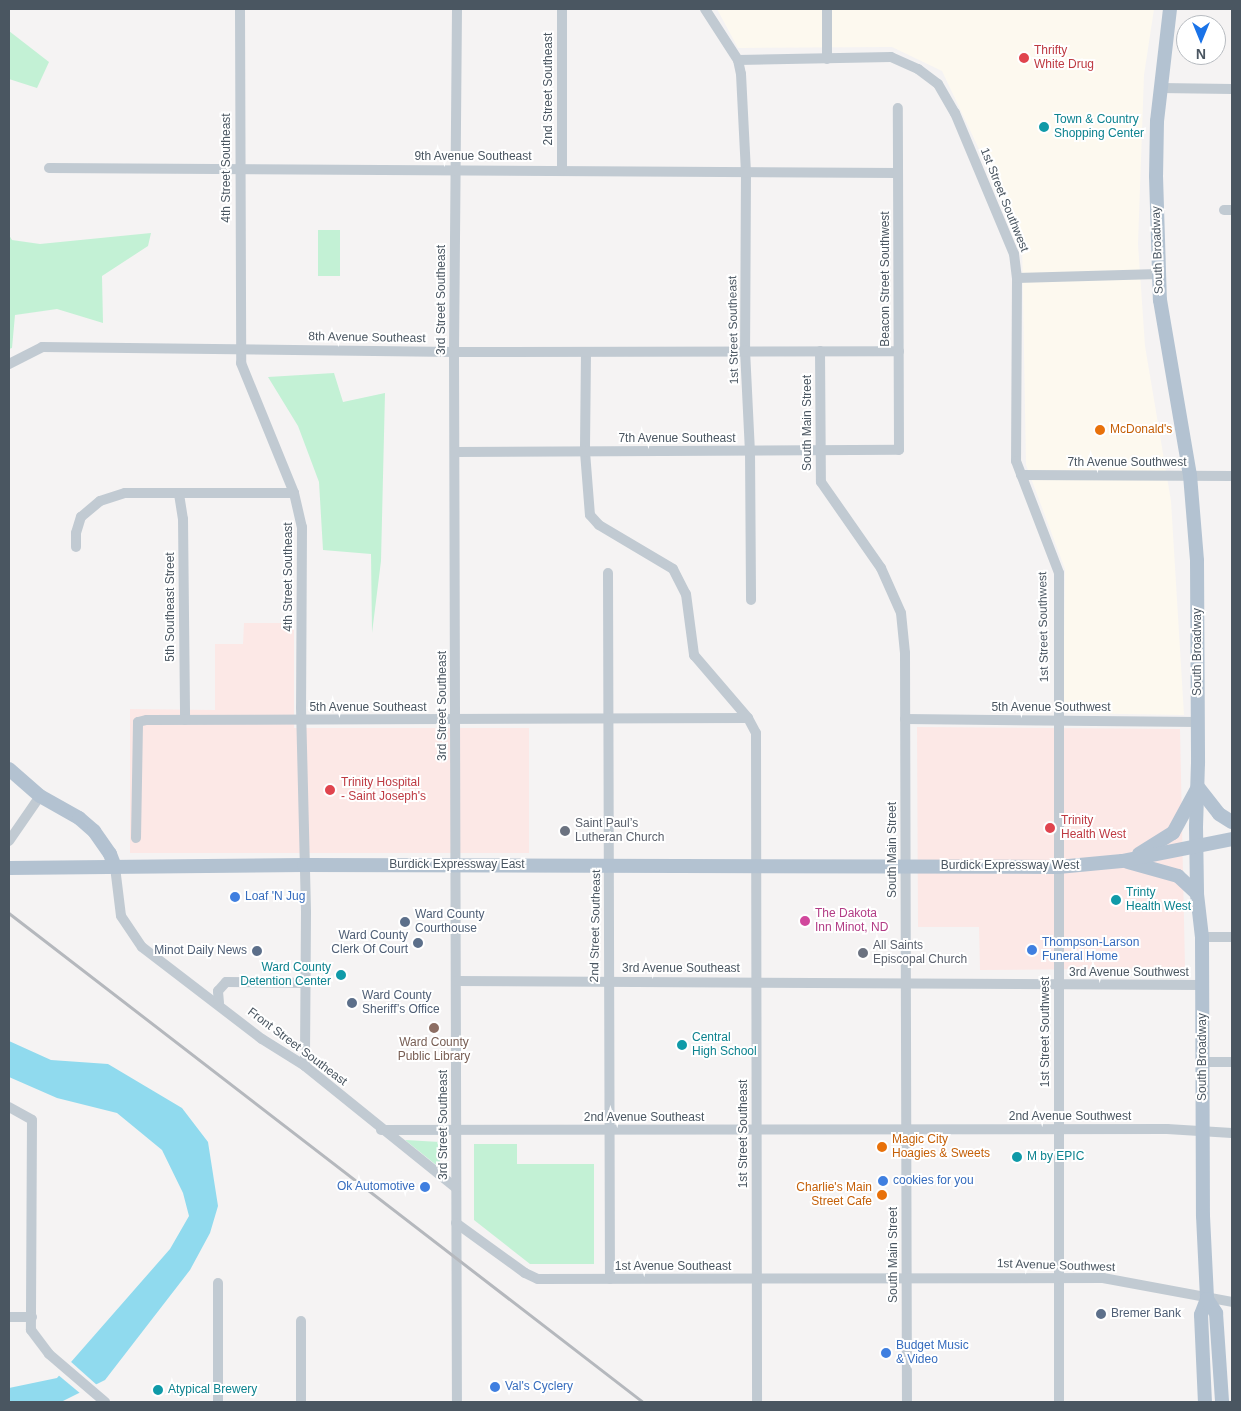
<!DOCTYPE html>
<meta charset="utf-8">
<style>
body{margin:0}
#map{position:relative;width:1241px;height:1411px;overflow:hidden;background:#f5f3f3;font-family:Arial,sans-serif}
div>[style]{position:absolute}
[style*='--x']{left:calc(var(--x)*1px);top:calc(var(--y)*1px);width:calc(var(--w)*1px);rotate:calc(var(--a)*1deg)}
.commercial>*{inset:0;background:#fdf9ef}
.medical>*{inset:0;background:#fce8e6}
.green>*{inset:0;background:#c3f1d5;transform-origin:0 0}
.water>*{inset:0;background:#90daee}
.pier>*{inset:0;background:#f5f3f3}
.minor>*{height:10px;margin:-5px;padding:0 5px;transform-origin:5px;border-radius:5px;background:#c1cad2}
.major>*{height:14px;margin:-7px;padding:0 7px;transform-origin:7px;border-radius:7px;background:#b3c2d1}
.rail>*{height:2.5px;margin:-1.25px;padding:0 1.25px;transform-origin:1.25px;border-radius:1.25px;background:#b5b8bd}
.dots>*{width:14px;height:14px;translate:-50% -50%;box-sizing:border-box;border:2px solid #fff;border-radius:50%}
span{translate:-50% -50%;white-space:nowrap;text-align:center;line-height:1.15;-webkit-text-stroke:4px #fff;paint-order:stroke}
.health-label{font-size:12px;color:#be3a42}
.left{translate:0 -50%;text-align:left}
.street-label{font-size:12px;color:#4a5661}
.culture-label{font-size:12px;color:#0d838f}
.right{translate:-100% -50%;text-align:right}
.food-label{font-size:12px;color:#c56008}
.worship-label{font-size:12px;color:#5b616d}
.shop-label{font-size:12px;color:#366cbe}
.hotel-label{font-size:12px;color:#b23c85}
.service-label{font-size:12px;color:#4e5e75}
.education-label{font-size:12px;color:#785e54}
.frame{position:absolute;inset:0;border:10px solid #4a5661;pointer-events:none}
.north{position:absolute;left:1176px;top:15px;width:50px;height:50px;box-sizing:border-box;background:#fff;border:1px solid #b7bbc0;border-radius:50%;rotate:180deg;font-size:14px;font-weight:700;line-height:20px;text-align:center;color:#4a5661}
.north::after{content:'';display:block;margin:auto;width:18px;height:22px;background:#1a73e8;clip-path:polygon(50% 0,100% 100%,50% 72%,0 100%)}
</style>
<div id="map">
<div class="commercial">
<i style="clip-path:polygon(717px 9px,1154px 9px,1144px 75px,1138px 244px,1145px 346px,1171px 501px,1184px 715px,1063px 713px,1065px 569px,1026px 465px,1022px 240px,942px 71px,892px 47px,738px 48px)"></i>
</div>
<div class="medical">
<i style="clip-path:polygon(244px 623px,294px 623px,294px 728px,529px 728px,529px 853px,130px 853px,130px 709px,215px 710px,215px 644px,243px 644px)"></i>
<i style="clip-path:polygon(917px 727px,1180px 729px,1185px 968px,980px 970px,979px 927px,918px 927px)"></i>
</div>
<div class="green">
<i style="clip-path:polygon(9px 31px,49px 62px,37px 88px,9px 79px)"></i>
<i style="left:318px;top:230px;width:22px;height:46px"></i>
<i style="clip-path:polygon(151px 233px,148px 246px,102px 276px,103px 323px,57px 309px,15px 315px,12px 348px,9px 349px,9px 235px,12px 240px,40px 244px)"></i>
<i style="clip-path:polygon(334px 373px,343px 402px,385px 393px,381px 561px,372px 633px,371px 554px,323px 550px,319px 482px,298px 426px,268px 377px)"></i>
<i style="clip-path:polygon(405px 1140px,440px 1142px,440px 1168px)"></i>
<i style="clip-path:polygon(474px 1144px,517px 1144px,517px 1164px,594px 1164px,594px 1264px,530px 1264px,474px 1220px)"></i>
</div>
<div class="water">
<i style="clip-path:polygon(9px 1041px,51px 1060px,108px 1064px,182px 1108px,208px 1142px,218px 1206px,210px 1233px,190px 1270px,105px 1380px,61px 1402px,9px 1402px,9px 1388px,57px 1378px,170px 1249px,189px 1216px,183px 1193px,162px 1150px,117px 1113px,57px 1098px,9px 1077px)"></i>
</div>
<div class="pier">
<i style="clip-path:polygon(70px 1361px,98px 1386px,81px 1394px,57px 1374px)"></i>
</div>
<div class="minor">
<i style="--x:240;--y:9;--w:354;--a:89.8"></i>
<i style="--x:241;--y:363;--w:140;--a:67.8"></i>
<i style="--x:294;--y:493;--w:35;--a:77"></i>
<i style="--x:302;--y:527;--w:180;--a:90.3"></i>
<i style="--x:301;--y:707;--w:206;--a:88.6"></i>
<i style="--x:306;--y:913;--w:153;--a:90.4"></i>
<i style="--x:457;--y:9;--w:343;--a:90.5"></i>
<i style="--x:454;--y:352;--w:1050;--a:89.84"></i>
<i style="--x:705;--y:9;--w:61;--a:57.1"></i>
<i style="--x:738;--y:60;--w:14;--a:78"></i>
<i style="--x:741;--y:74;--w:98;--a:87.1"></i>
<i style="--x:746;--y:172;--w:178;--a:90.3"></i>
<i style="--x:745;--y:350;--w:101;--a:87.2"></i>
<i style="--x:750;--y:451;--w:149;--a:89.6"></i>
<i style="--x:827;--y:59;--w:50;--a:-90"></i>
<i style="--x:738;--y:60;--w:153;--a:-1.1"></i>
<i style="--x:891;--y:57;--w:30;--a:24"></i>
<i style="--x:918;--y:69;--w:25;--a:37"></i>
<i style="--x:938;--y:84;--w:34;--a:60"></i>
<i style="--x:955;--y:113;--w:153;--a:67.3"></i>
<i style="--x:1014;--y:254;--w:24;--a:83"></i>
<i style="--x:1017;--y:278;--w:183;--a:90.3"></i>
<i style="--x:1016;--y:461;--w:120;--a:69"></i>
<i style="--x:1059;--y:573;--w:829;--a:90"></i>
<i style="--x:1160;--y:88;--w:72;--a:0.8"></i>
<i style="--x:49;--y:168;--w:849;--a:0.34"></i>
<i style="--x:562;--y:170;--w:161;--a:-90"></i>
<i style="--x:1224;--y:210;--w:8;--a:0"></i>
<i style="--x:1017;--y:278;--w:142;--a:-1.6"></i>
<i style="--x:820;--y:351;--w:131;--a:89.6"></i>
<i style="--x:821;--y:482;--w:105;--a:55.1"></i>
<i style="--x:881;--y:568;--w:49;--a:66"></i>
<i style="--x:901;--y:613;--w:40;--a:84.3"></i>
<i style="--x:905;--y:653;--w:749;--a:89.85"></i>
<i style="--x:586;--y:352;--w:100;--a:90.6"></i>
<i style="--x:585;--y:452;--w:63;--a:85.5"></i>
<i style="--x:590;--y:515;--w:13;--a:48"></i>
<i style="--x:599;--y:525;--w:86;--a:30.7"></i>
<i style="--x:673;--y:569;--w:28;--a:63"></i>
<i style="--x:686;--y:594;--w:62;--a:82.5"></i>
<i style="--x:694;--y:655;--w:83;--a:49.4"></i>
<i style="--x:748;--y:718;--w:17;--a:62"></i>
<i style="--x:756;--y:733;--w:669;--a:89.91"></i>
<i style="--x:9;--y:364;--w:37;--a:-27"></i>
<i style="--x:42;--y:347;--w:412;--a:0.7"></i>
<i style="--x:454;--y:352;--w:445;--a:-0.1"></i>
<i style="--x:455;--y:452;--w:444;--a:-0.3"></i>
<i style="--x:899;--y:450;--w:342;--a:-90.2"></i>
<i style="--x:1021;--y:475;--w:211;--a:0.3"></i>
<i style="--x:179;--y:494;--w:25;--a:81"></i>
<i style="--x:183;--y:519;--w:201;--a:89.4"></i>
<i style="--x:76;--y:547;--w:14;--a:-90"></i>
<i style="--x:76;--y:533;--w:17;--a:-73"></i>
<i style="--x:81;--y:517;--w:25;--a:-40"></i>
<i style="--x:100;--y:501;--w:26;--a:-18"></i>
<i style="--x:125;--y:493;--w:169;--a:0"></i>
<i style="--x:608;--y:573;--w:706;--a:89.84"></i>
<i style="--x:905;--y:719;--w:293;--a:0.6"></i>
<i style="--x:136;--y:838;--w:116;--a:-89"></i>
<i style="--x:138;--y:722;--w:9;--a:-13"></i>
<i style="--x:147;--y:720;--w:601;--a:-0.19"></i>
<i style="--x:9;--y:841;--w:55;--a:-55.4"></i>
<i style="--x:115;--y:867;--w:49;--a:83"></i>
<i style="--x:121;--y:916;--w:37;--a:56"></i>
<i style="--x:142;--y:947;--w:151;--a:37.5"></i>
<i style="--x:262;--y:1039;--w:51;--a:32.1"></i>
<i style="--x:305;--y:1066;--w:194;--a:38.9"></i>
<i style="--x:1202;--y:937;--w:30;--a:0"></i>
<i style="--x:456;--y:981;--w:747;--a:0.31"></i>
<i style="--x:219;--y:1003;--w:12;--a:-95"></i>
<i style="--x:218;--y:991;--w:12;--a:-48"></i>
<i style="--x:226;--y:982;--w:80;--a:0.7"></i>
<i style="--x:1203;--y:1062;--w:29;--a:0"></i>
<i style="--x:9;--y:1107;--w:26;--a:29"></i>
<i style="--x:32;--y:1120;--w:210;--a:90.3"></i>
<i style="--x:31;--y:1330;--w:30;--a:53"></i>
<i style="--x:49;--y:1354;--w:74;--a:40.6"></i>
<i style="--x:381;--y:1130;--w:786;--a:-0.07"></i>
<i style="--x:1167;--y:1129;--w:65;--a:3.5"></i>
<i style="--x:456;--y:1223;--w:85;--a:35.9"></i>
<i style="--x:525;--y:1273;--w:14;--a:25"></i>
<i style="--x:538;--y:1279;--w:565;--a:-0.1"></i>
<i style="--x:1103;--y:1278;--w:131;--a:10.5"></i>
<i style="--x:218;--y:1283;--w:119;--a:90"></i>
<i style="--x:9;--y:1317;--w:23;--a:0"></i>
<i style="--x:301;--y:1402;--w:81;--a:-90"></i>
</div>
<div class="major">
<i style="--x:1170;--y:9;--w:113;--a:96.6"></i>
<i style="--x:1157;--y:121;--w:55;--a:91"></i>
<i style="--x:1156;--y:176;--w:124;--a:88.2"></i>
<i style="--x:1160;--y:300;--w:178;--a:80.3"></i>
<i style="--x:1190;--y:475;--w:86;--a:85.3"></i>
<i style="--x:1197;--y:561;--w:202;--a:89.7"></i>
<i style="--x:1198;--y:763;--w:64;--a:91.8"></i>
<i style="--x:1196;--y:827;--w:67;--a:89.1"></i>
<i style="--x:1197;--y:894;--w:43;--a:83.4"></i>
<i style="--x:1202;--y:937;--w:279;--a:89.8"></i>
<i style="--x:1203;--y:1216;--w:83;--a:87.2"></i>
<i style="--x:1207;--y:1299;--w:17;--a:111"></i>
<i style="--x:1201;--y:1315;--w:87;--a:87.4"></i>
<i style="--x:9;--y:769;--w:41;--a:41.1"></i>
<i style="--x:40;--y:796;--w:45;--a:29.4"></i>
<i style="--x:79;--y:818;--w:20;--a:41"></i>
<i style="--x:94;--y:831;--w:28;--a:55"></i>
<i style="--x:110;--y:854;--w:14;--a:69"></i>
<i style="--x:1139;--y:854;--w:40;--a:-32"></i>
<i style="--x:1173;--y:833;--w:52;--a:-61.5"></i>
<i style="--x:1198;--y:787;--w:34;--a:52"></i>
<i style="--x:1219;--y:814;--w:15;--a:32"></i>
<i style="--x:1128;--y:862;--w:52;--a:15.6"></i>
<i style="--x:1178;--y:876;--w:26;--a:43"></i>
<i style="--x:9;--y:868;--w:295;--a:-0.6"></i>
<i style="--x:304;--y:865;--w:754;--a:0.15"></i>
<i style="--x:1058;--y:867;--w:64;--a:-5.4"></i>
<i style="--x:1122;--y:861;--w:112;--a:-11.3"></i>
<i style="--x:1207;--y:1299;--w:17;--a:57"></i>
<i style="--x:1216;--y:1313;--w:89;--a:86.1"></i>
</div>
<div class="rail">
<i style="--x:9;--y:913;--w:801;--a:37.64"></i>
</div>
<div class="dots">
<i style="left:1024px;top:58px;background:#e0444e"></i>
<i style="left:1044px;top:127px;background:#0f9aa8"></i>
<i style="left:1100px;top:430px;background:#e8710a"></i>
<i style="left:330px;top:790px;background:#e0444e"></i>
<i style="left:1050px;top:828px;background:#e0444e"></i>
<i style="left:565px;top:831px;background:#6b7280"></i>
<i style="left:235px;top:897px;background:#3f7fe0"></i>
<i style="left:1116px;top:900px;background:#0f9aa8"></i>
<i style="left:805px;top:921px;background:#d1479c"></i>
<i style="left:405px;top:922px;background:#5c6f8a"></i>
<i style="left:418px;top:943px;background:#5c6f8a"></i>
<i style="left:1032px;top:950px;background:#3f7fe0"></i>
<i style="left:257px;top:951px;background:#5c6f8a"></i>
<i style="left:863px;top:953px;background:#6b7280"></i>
<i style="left:341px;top:975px;background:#0f9aa8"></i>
<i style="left:352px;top:1003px;background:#5c6f8a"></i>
<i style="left:434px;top:1028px;background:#8d6e63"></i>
<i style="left:682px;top:1045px;background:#0f9aa8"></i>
<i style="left:882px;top:1147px;background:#e8710a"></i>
<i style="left:1017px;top:1157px;background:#0f9aa8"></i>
<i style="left:883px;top:1181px;background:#3f7fe0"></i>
<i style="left:425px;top:1187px;background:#3f7fe0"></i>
<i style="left:882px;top:1195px;background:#e8710a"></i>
<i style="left:1101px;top:1314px;background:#5c6f8a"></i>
<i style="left:886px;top:1353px;background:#3f7fe0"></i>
<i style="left:495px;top:1387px;background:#3f7fe0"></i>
<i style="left:158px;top:1390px;background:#0f9aa8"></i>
</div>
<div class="health-label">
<span class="left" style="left:1034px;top:58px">Thrifty<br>White Drug</span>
<span class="left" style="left:341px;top:790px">Trinity Hospital<br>- Saint Joseph's</span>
<span class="left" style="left:1061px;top:828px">Trinity<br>Health West</span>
</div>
<div class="street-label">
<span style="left:549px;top:89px;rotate:-90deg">2nd Street Southeast</span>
<span style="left:473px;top:157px">9th Avenue Southeast</span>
<span style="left:227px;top:168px;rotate:-90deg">4th Street Southeast</span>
<span style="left:1004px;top:200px;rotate:68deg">1st Street Southwest</span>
<span style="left:1158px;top:250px;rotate:-92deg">South Broadway</span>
<span style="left:886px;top:279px;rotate:-90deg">Beacon Street Southwest</span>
<span style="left:442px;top:300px;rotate:-90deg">3rd Street Southeast</span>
<span style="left:734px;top:330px;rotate:-91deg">1st Street Southeast</span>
<span style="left:367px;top:338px;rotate:1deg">8th Avenue Southeast</span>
<span style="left:808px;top:423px;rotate:-90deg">South Main Street</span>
<span style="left:677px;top:439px">7th Avenue Southeast</span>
<span style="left:1127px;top:463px">7th Avenue Southwest</span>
<span style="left:289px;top:577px;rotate:-90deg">4th Street Southeast</span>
<span style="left:171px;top:607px;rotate:-90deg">5th Southeast Street</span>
<span style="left:1044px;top:627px;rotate:-91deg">1st Street Southwest</span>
<span style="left:1198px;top:652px;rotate:-90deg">South Broadway</span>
<span style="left:443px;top:706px;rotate:-90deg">3rd Street Southeast</span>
<span style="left:368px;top:708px">5th Avenue Southeast</span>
<span style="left:1051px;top:708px">5th Avenue Southwest</span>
<span style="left:893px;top:850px;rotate:-90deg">South Main Street</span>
<span style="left:457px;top:865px">Burdick Expressway East</span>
<span style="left:1010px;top:866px">Burdick Expressway West</span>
<span style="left:596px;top:926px;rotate:-89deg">2nd Street Southeast</span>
<span style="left:681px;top:969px">3rd Avenue Southeast</span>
<span style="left:1129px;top:973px">3rd Avenue Southwest</span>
<span style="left:1046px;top:1032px;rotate:-90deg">1st Street Southwest</span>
<span style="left:297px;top:1047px;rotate:37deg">Front Street Southeast</span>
<span style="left:1203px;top:1057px;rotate:-90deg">South Broadway</span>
<span style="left:1070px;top:1117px">2nd Avenue Southwest</span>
<span style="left:644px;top:1118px">2nd Avenue Southeast</span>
<span style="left:444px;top:1125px;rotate:-90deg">3rd Street Southeast</span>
<span style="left:744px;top:1134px;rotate:-90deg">1st Street Southeast</span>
<span style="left:894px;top:1255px;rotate:-90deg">South Main Street</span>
<span style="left:1056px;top:1266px;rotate:2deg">1st Avenue Southwest</span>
<span style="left:673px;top:1267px">1st Avenue Southeast</span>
</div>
<div class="culture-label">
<span class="left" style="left:1054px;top:127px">Town &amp; Country<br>Shopping Center</span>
<span class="left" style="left:1126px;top:900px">Trinty<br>Health West</span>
<span class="right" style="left:331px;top:975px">Ward County<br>Detention Center</span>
<span class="left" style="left:692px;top:1045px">Central<br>High School</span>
<span class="left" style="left:1027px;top:1157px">M by EPIC</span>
<span class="left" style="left:168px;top:1390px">Atypical Brewery</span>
</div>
<div class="food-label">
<span class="left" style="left:1110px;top:430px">McDonald's</span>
<span class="left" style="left:892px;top:1147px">Magic City<br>Hoagies &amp; Sweets</span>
<span class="right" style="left:872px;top:1195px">Charlie's Main<br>Street Cafe</span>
</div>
<div class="worship-label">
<span class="left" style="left:575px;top:831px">Saint Paul’s<br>Lutheran Church</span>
<span class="left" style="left:873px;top:953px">All Saints<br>Episcopal Church</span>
</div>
<div class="shop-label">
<span class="left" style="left:245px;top:897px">Loaf 'N Jug</span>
<span class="left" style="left:1042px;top:950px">Thompson-Larson<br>Funeral Home</span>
<span class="left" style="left:893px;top:1181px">cookies for you</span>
<span class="right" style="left:415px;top:1187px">Ok Automotive</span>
<span class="left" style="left:896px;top:1353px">Budget Music<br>&amp; Video</span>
<span class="left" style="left:505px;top:1387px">Val's Cyclery</span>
</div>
<div class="hotel-label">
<span class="left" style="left:815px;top:921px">The Dakota<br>Inn Minot, ND</span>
</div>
<div class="service-label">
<span class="left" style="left:415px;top:922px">Ward County<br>Courthouse</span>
<span class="right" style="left:408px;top:943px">Ward County<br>Clerk Of Court</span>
<span class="right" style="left:247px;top:951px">Minot Daily News</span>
<span class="left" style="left:362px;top:1003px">Ward County<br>Sheriff’s Office</span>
<span class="left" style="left:1111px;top:1314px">Bremer Bank</span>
</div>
<div class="education-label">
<span style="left:434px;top:1050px">Ward County<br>Public Library</span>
</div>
<div class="frame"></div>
<div class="north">N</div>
</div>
